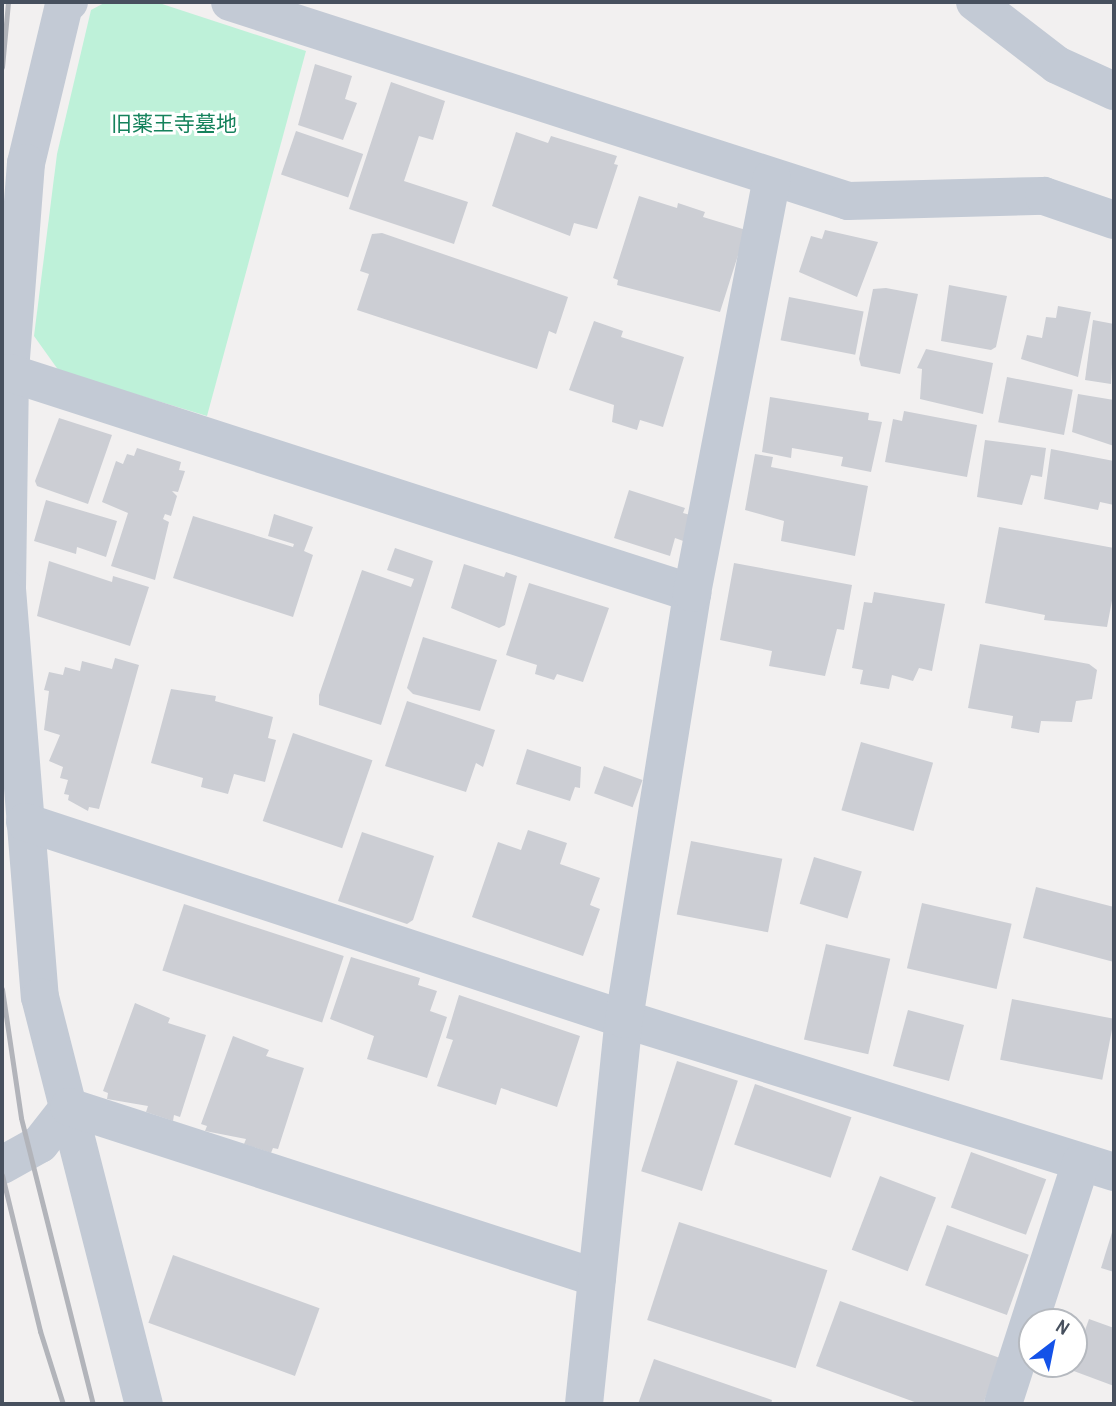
<!DOCTYPE html>
<meta charset="utf-8">
<style>
body{margin:0}
#map{position:relative;width:1116px;height:1406px;overflow:hidden;background:#f2f0f0;font-family:"Archivo Narrow","Noto Sans JP",sans-serif}
div>[style]{position:absolute}
[style*='--x']{left:calc(var(--x)*1px);top:calc(var(--y)*1px);width:calc(var(--w)*1px);rotate:calc(var(--a)*1deg)}
.green>*{inset:0;background:#bef1d9}
.building>*{inset:0;background:#ccced4;transform-origin:0 0}
.minor>*{height:38px;margin:-19px;padding:0 19px;transform-origin:19px;border-radius:19px;background:#c3cad5}
.rail>*{height:5px;margin:-2.5px;padding:0 2.5px;transform-origin:2.5px;border-radius:2.5px;background:#b2b4ba}
span{translate:-50% -50%;white-space:nowrap;text-align:center;line-height:1.15;-webkit-text-stroke:6px #fff;paint-order:stroke}
.park-label{font-size:21px;color:#15825c}
.frame{position:absolute;inset:0;border:4px solid #47505e;pointer-events:none}
.north{position:absolute;left:1018px;top:1308px;width:70px;height:70px;box-sizing:border-box;background:#fff;border:2px solid #b5b9bf;border-radius:50%;rotate:32deg;font-size:19px;font-weight:700;line-height:28px;text-align:center;color:#47505e}
.north::after{content:'';display:block;margin:auto;width:24px;height:32px;background:#1452e8;clip-path:polygon(50% 0,100% 100%,50% 72%,0 100%)}
</style>
<div id="map">
<div class="green">
<i style="clip-path:polygon(106px 2px,156px 2px,306px 51px,207px 416px,59px 371px,34px 336px,57px 154px,91px 10px)"></i>
</div>
<div class="building">
<i style="clip-path:polygon(315px 64px,352px 76px,345px 99px,357px 103px,343px 140px,298px 125px)"></i>
<i style="clip-path:polygon(391px 82px,445px 101px,433px 140px,419px 136px,404px 181px,468px 202px,454px 244px,349px 209px)"></i>
<i style="left:296px;top:131px;width:71px;height:46px;rotate:19deg"></i>
<i style="clip-path:polygon(516px 132px,548px 143px,551px 136px,617px 156px,614px 164px,618px 165px,597px 229px,574px 223px,570px 236px,492px 206px)"></i>
<i style="clip-path:polygon(639px 196px,677px 208px,678px 203px,705px 212px,703px 217px,746px 230px,720px 312px,617px 285px,618px 280px,613px 278px)"></i>
<i style="clip-path:polygon(825px 230px,878px 242px,857px 297px,799px 272px,811px 236px,822px 239px)"></i>
<i style="clip-path:polygon(382px 233px,568px 297px,556px 334px,549px 331px,537px 369px,357px 310px,369px 274px,360px 271px,372px 234px)"></i>
<i style="clip-path:polygon(949px 285px,1007px 296px,996px 347px,991px 350px,941px 341px)"></i>
<i style="clip-path:polygon(886px 288px,918px 294px,900px 374px,861px 366px,859px 359px,873px 289px)"></i>
<i style="left:789px;top:297px;width:76px;height:44px;rotate:11deg"></i>
<i style="clip-path:polygon(1058px 306px,1091px 312px,1078px 377px,1021px 359px,1027px 335px,1042px 338px,1046px 317px,1056px 318px)"></i>
<i style="clip-path:polygon(1093px 320px,1114px 324px,1111px 384px,1085px 380px)"></i>
<i style="clip-path:polygon(594px 321px,623px 331px,621px 337px,684px 357px,663px 427px,640px 420px,637px 430px,612px 422px,614px 405px,569px 390px)"></i>
<i style="clip-path:polygon(926px 349px,993px 363px,983px 414px,920px 399px,922px 369px,917px 368px)"></i>
<i style="left:1007px;top:377px;width:67px;height:46px;rotate:11deg"></i>
<i style="clip-path:polygon(1078px 394px,1114px 400px,1114px 446px,1072px 432px)"></i>
<i style="clip-path:polygon(770px 397px,869px 413px,868px 420px,882px 422px,871px 472px,841px 466px,843px 457px,792px 448px,791px 458px,762px 452px)"></i>
<i style="clip-path:polygon(904px 411px,977px 425px,967px 477px,885px 462px,893px 419px,902px 421px)"></i>
<i style="clip-path:polygon(59px 418px,112px 435px,88px 504px,37px 486px,35px 481px)"></i>
<i style="clip-path:polygon(985px 440px,1046px 448px,1042px 477px,1031px 475px,1022px 505px,977px 497px)"></i>
<i style="clip-path:polygon(137px 448px,181px 462px,179px 470px,185px 471px,178px 492px,172px 491px,177px 496px,171px 516px,165px 514px,163px 519px,169px 522px,155px 580px,111px 566px,128px 513px,102px 502px,116px 461px,123px 464px,127px 454px,134px 456px)"></i>
<i style="clip-path:polygon(1051px 449px,1114px 461px,1114px 505px,1100px 502px,1098px 510px,1044px 499px)"></i>
<i style="clip-path:polygon(755px 454px,773px 457px,771px 467px,868px 486px,855px 556px,781px 541px,784px 521px,745px 510px)"></i>
<i style="clip-path:polygon(629px 490px,685px 508px,683px 513px,694px 516px,686px 542px,675px 538px,670px 556px,614px 538px)"></i>
<i style="clip-path:polygon(46px 500px,117px 521px,106px 557px,77px 547px,76px 554px,34px 541px)"></i>
<i style="clip-path:polygon(274px 514px,313px 527px,304px 551px,313px 555px,293px 617px,173px 578px,193px 516px,293px 547px,294px 544px,268px 536px)"></i>
<i style="clip-path:polygon(999px 527px,1114px 548px,1114px 590px,1107px 627px,1044px 620px,1045px 615px,985px 603px)"></i>
<i style="clip-path:polygon(395px 548px,433px 561px,381px 725px,319px 705px,319px 695px,362px 570px,411px 587px,414px 579px,387px 570px)"></i>
<i style="clip-path:polygon(49px 561px,112px 582px,113px 576px,149px 587px,130px 646px,37px 616px)"></i>
<i style="clip-path:polygon(734px 563px,852px 585px,844px 630px,837px 629px,825px 676px,769px 666px,772px 651px,720px 640px)"></i>
<i style="clip-path:polygon(464px 564px,504px 577px,506px 572px,517px 576px,505px 625px,499px 628px,451px 608px)"></i>
<i style="clip-path:polygon(529px 583px,609px 608px,583px 682px,557px 674px,554px 680px,535px 674px,537px 665px,506px 655px)"></i>
<i style="clip-path:polygon(874px 592px,945px 604px,932px 671px,919px 668px,913px 681px,892px 675px,889px 689px,860px 684px,863px 670px,852px 668px,864px 602px,872px 603px)"></i>
<i style="clip-path:polygon(423px 637px,497px 660px,480px 711px,413px 694px,407px 688px)"></i>
<i style="clip-path:polygon(980px 644px,1089px 664px,1097px 670px,1092px 699px,1076px 701px,1072px 722px,1041px 721px,1039px 733px,1011px 728px,1013px 716px,968px 708px)"></i>
<i style="clip-path:polygon(115px 658px,139px 665px,99px 809px,89px 807px,88px 811px,68px 800px,69px 795px,64px 794px,68px 780px,60px 778px,63px 767px,49px 761px,60px 735px,44px 730px,49px 691px,44px 690px,49px 672px,63px 675px,65px 667px,80px 671px,82px 661px,112px 669px)"></i>
<i style="clip-path:polygon(171px 689px,216px 696px,215px 701px,273px 717px,268px 738px,276px 740px,265px 782px,234px 774px,228px 794px,201px 787px,203px 778px,151px 763px)"></i>
<i style="clip-path:polygon(407px 701px,495px 730px,483px 767px,476px 763px,466px 792px,385px 766px)"></i>
<i style="left:293px;top:733px;width:84px;height:93px;rotate:19deg"></i>
<i style="left:861px;top:742px;width:75px;height:71px;rotate:16deg"></i>
<i style="clip-path:polygon(527px 749px,581px 767px,580px 788px,575px 787px,570px 801px,516px 784px)"></i>
<i style="left:604px;top:766px;width:41px;height:29px;rotate:20deg"></i>
<i style="clip-path:polygon(528px 830px,567px 843px,560px 864px,600px 878px,590px 905px,600px 909px,583px 956px,472px 917px,498px 842px,521px 850px)"></i>
<i style="clip-path:polygon(362px 832px,434px 856px,413px 920px,407px 924px,338px 901px)"></i>
<i style="left:691px;top:841px;width:93px;height:75px;rotate:11deg"></i>
<i style="left:814px;top:857px;width:50px;height:49px;rotate:17deg"></i>
<i style="clip-path:polygon(1036px 887px,1114px 907px,1114px 962px,1023px 938px)"></i>
<i style="left:922px;top:903px;width:92px;height:67px;rotate:13deg"></i>
<i style="left:184px;top:904px;width:168px;height:70px;rotate:18deg"></i>
<i style="left:826px;top:944px;width:66px;height:98px;rotate:13deg"></i>
<i style="clip-path:polygon(351px 957px,420px 978px,418px 985px,437px 991px,430px 1011px,447px 1017px,427px 1078px,367px 1059px,374px 1036px,330px 1019px)"></i>
<i style="clip-path:polygon(459px 995px,580px 1036px,557px 1107px,501px 1088px,496px 1105px,437px 1086px,453px 1040px,446px 1038px)"></i>
<i style="left:1012px;top:999px;width:104px;height:62px;rotate:11deg"></i>
<i style="clip-path:polygon(135px 1003px,170px 1018px,168px 1023px,206px 1035px,180px 1117px,174px 1115px,173px 1121px,146px 1112px,148px 1106px,107px 1099px,108px 1093px,103px 1091px)"></i>
<i style="left:908px;top:1010px;width:58px;height:58px;rotate:15deg"></i>
<i style="clip-path:polygon(233px 1036px,269px 1050px,266px 1056px,304px 1068px,278px 1149px,273px 1148px,271px 1153px,244px 1144px,246px 1139px,205px 1131px,207px 1126px,201px 1124px)"></i>
<i style="left:677px;top:1061px;width:64px;height:116px;rotate:18deg"></i>
<i style="left:755px;top:1084px;width:102px;height:64px;rotate:19deg"></i>
<i style="left:971px;top:1152px;width:80px;height:59px;rotate:20deg"></i>
<i style="left:880px;top:1176px;width:60px;height:79px;rotate:21deg"></i>
<i style="left:679px;top:1222px;width:156px;height:103px;rotate:18deg"></i>
<i style="left:947px;top:1225px;width:87px;height:64px;rotate:20deg"></i>
<i style="clip-path:polygon(1114px 1226px,1114px 1272px,1101px 1268px)"></i>
<i style="left:173px;top:1255px;width:156px;height:72px;rotate:20deg"></i>
<i style="clip-path:polygon(840px 1301px,1000px 1358px,983px 1404px,920px 1404px,816px 1366px)"></i>
<i style="clip-path:polygon(1089px 1319px,1114px 1328px,1114px 1386px,1071px 1370px)"></i>
<i style="clip-path:polygon(654px 1359px,772px 1400px,771px 1404px,638px 1404px)"></i>
</div>
<div class="minor">
<i style="--x:69;--y:2;--w:6;--a:149"></i>
<i style="--x:64;--y:5;--w:163;--a:103.5"></i>
<i style="--x:26;--y:163;--w:211;--a:94.4"></i>
<i style="--x:10;--y:373;--w:216;--a:90.8"></i>
<i style="--x:7;--y:589;--w:409;--a:85.4"></i>
<i style="--x:40;--y:997;--w:420;--a:75.7"></i>
<i style="--x:230;--y:2;--w:649;--a:17.85"></i>
<i style="--x:848;--y:201;--w:196;--a:-1.5"></i>
<i style="--x:1044;--y:196;--w:74;--a:18.9"></i>
<i style="--x:975;--y:2;--w:103;--a:37.5"></i>
<i style="--x:1057;--y:65;--w:63;--a:24.5"></i>
<i style="--x:10;--y:373;--w:717;--a:17.88"></i>
<i style="--x:25;--y:822;--w:631;--a:18.21"></i>
<i style="--x:624;--y:1019;--w:513;--a:17.34"></i>
<i style="--x:2;--y:1165;--w:43;--a:-28.9"></i>
<i style="--x:40;--y:1144;--w:47;--a:-51.9"></i>
<i style="--x:69;--y:1107;--w:555;--a:17.95"></i>
<i style="--x:584;--y:1404;--w:387;--a:-84.1"></i>
<i style="--x:624;--y:1019;--w:431;--a:-80.9"></i>
<i style="--x:692;--y:593;--w:423;--a:-79.1"></i>
<i style="--x:1003;--y:1404;--w:254;--a:-72.1"></i>
</div>
<div class="rail">
<i style="--x:2;--y:67;--w:65;--a:-84.7"></i>
<i style="--x:2;--y:989;--w:130;--a:81.6"></i>
<i style="--x:21;--y:1118;--w:295;--a:75.9"></i>
<i style="--x:2;--y:1175;--w:161;--a:76.3"></i>
<i style="--x:40;--y:1331;--w:77;--a:72.5"></i>
</div>
<div class="park-label">
<span style="left:174px;top:124px">旧薬王寺墓地</span>
</div>
<div class="frame"></div>
<div class="north">N</div>
</div>
